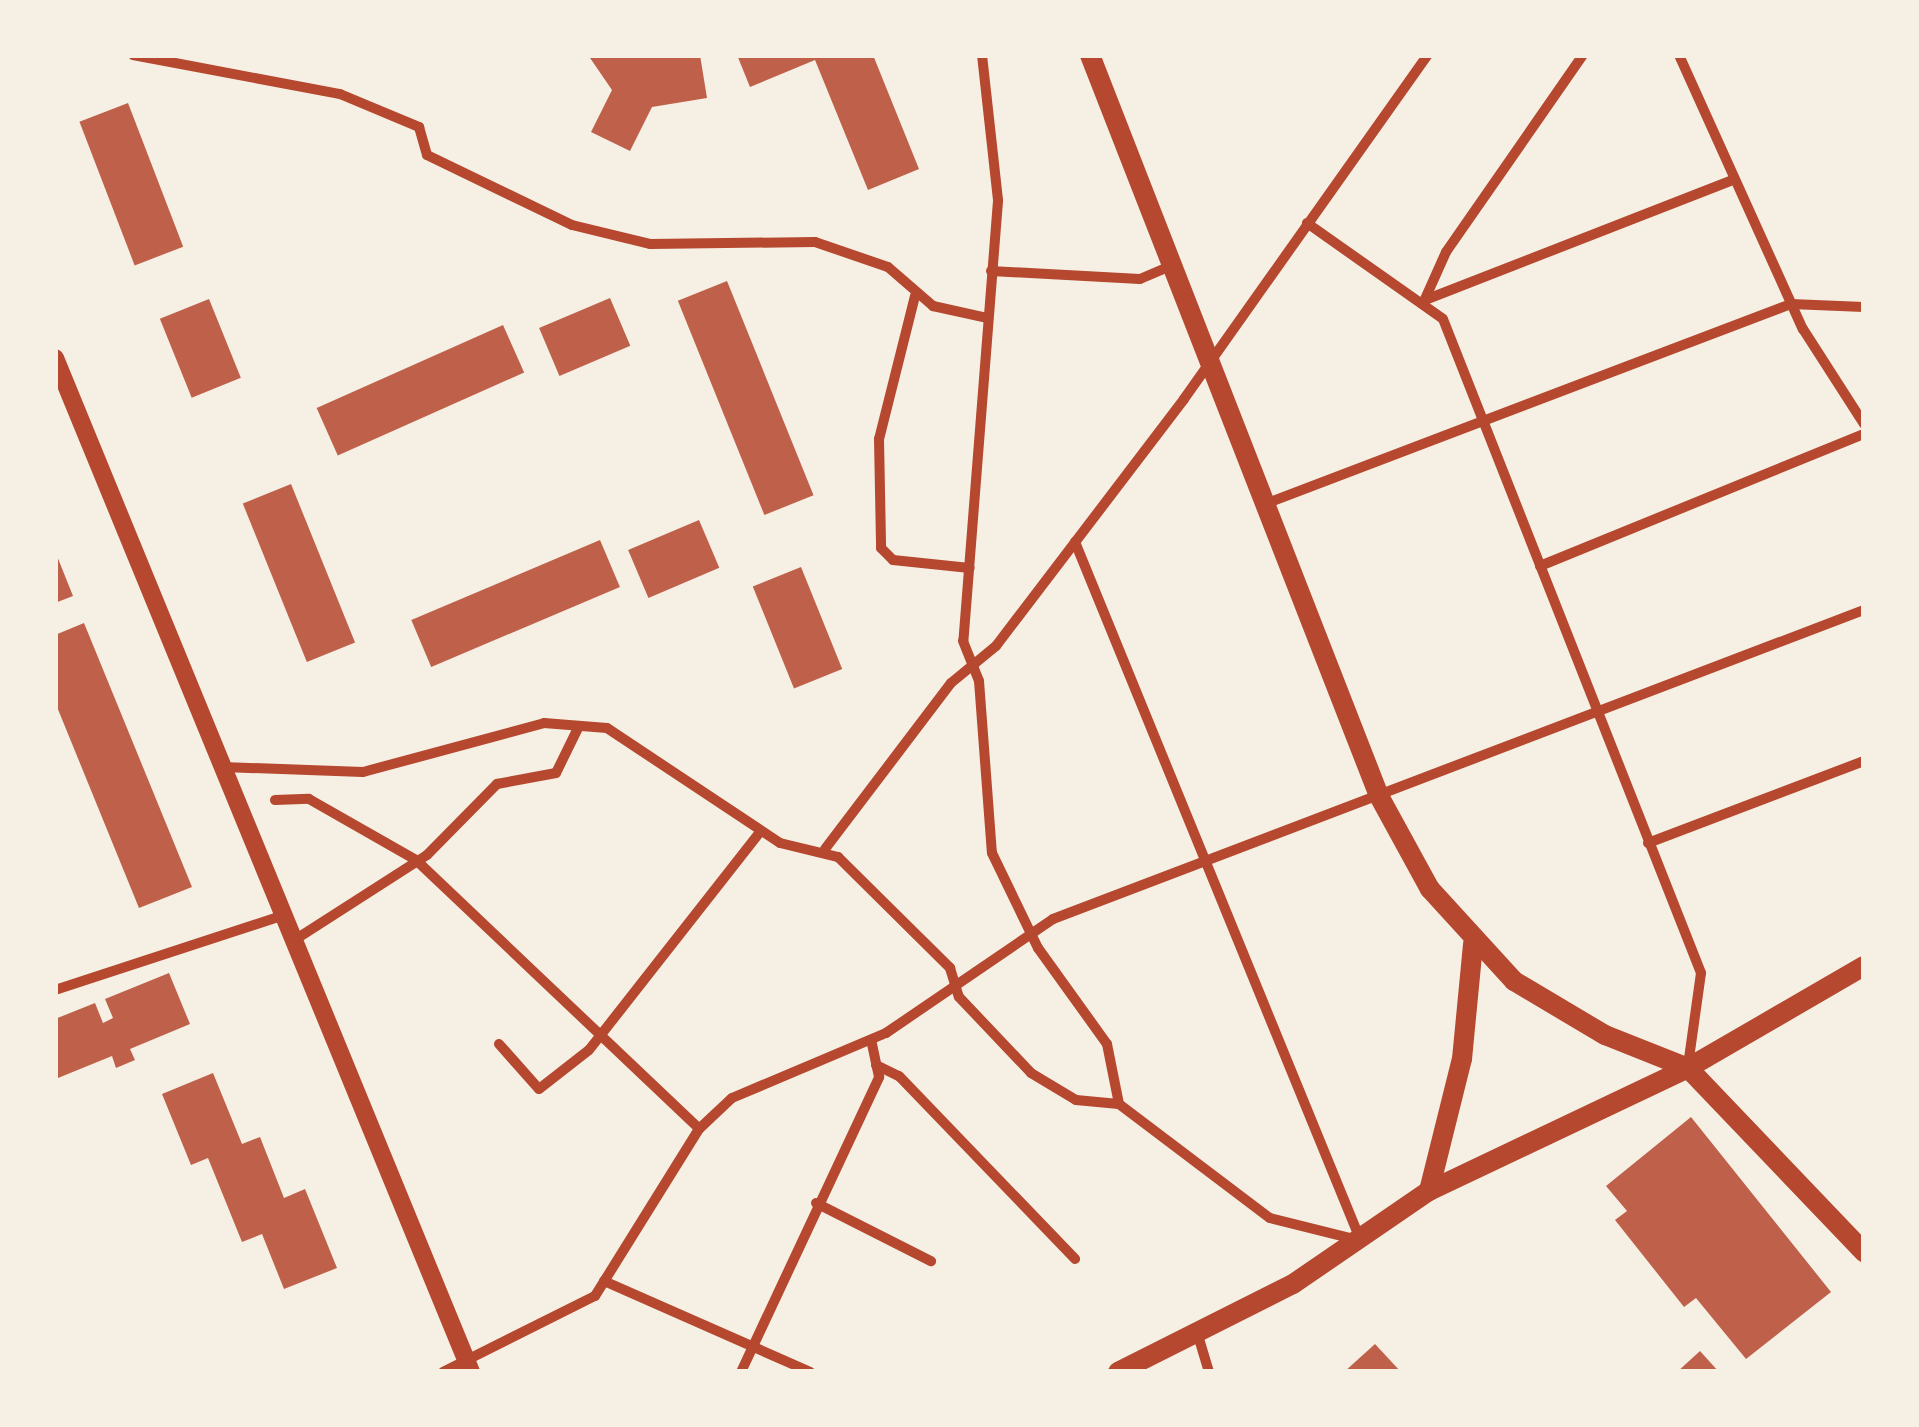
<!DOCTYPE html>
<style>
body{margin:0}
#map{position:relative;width:1919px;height:1427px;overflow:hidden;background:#f6efe4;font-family:"IBM Plex Sans",sans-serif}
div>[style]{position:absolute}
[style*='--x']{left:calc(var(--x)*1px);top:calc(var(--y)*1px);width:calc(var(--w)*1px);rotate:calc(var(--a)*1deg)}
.building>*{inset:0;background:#bf614a;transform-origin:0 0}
.minor>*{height:10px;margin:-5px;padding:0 5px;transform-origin:5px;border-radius:5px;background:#b5482f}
.tertiary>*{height:18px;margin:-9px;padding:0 9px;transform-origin:9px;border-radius:9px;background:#b5482f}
.secondary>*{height:20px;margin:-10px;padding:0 10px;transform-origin:10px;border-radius:10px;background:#b5482f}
span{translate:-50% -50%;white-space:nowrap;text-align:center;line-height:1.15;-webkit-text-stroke:8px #f6efe4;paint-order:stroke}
.frame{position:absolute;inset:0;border:58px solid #f6efe4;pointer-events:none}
</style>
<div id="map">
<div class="building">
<i style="clip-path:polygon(588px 55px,700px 55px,707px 98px,652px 107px,630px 151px,591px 132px,612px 90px)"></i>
<i style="clip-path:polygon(737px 55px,873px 55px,919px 169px,868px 190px,815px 60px,750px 87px)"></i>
<i style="left:128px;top:103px;width:154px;height:52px;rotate:69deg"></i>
<i style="left:727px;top:281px;width:231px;height:53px;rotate:68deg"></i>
<i style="left:610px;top:298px;width:52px;height:77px;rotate:67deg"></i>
<i style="left:209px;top:299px;width:85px;height:53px;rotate:68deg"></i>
<i style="left:503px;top:325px;width:52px;height:204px;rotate:66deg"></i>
<i style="left:291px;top:484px;width:171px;height:52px;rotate:68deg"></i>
<i style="left:699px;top:520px;width:52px;height:77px;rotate:67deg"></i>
<i style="left:600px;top:540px;width:51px;height:205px;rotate:67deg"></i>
<i style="clip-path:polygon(55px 551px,73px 596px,55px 603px)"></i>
<i style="left:801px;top:567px;width:110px;height:52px;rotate:68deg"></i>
<i style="clip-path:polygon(84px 623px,192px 887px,139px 908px,55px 702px,55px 635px)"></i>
<i style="clip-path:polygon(169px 973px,190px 1024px,130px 1049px,135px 1060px,116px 1068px,112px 1056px,58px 1078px,55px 1093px,55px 1019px,95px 1003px,103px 1023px,113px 1018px,105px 999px)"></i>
<i style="clip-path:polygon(213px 1073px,242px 1144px,260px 1137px,284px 1198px,305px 1189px,337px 1268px,284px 1289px,262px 1234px,242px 1242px,208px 1158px,191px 1165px,162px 1094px)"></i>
<i style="clip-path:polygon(1691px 1117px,1831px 1292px,1746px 1359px,1696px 1298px,1684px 1307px,1615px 1220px,1627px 1211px,1606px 1186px)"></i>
<i style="clip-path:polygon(1375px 1344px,1401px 1372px,1344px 1372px)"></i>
<i style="clip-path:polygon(1700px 1351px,1719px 1372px,1677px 1372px)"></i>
</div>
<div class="minor">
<i style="--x:133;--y:55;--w:211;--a:10.7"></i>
<i style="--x:340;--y:94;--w:86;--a:22.7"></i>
<i style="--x:419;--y:127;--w:29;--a:74"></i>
<i style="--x:427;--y:155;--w:161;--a:25.8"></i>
<i style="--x:572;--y:225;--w:80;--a:13.7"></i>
<i style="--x:650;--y:244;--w:165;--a:-0.7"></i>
<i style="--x:815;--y:242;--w:77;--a:18.9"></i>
<i style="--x:888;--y:267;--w:60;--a:40.9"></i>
<i style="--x:933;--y:306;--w:55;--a:12.5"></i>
<i style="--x:982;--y:55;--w:147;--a:83.7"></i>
<i style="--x:998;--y:201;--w:441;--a:94.5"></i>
<i style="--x:963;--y:641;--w:43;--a:68.2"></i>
<i style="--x:979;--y:681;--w:172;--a:85.7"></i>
<i style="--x:992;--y:853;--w:106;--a:64.2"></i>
<i style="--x:1038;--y:948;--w:118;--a:54.3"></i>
<i style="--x:1107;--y:1044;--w:61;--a:78.7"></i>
<i style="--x:1679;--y:55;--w:301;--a:65.7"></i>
<i style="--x:1803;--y:329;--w:113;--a:57.3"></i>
<i style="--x:1307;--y:223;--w:166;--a:35.2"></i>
<i style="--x:1443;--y:319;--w:703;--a:68.47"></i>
<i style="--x:1701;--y:973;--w:93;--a:98"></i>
<i style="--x:991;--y:271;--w:149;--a:3.1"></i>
<i style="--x:1140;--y:279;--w:36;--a:-23"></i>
<i style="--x:915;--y:296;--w:147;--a:104.1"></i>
<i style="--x:879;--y:439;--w:109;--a:88.9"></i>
<i style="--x:881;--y:548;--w:17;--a:45"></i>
<i style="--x:893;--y:560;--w:77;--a:5.9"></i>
<i style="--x:1425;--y:299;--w:51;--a:-65.9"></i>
<i style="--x:1446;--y:252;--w:240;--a:-55.2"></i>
<i style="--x:1425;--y:300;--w:331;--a:-21.3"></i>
<i style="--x:1270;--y:502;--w:557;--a:-20.81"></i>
<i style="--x:1791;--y:304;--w:73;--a:2.4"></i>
<i style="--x:1075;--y:542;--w:753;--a:67.76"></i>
<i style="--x:1540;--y:566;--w:350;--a:-22.2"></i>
<i style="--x:222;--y:767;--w:141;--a:2"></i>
<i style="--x:363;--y:772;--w:188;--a:-15.1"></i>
<i style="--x:544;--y:723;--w:63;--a:4.5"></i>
<i style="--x:607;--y:728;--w:208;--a:33.6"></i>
<i style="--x:780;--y:843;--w:60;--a:13.6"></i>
<i style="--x:838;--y:857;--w:158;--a:44.7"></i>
<i style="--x:950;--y:968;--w:30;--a:73"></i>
<i style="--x:959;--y:997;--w:105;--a:46.5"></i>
<i style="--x:1031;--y:1073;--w:52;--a:31"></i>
<i style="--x:1076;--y:1100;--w:43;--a:5.3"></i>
<i style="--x:1119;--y:1104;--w:189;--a:37.1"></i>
<i style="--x:1270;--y:1218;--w:87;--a:14"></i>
<i style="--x:275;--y:800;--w:34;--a:-2"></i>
<i style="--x:309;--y:799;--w:123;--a:29.7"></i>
<i style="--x:416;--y:860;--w:390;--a:43.5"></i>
<i style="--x:1648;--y:843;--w:231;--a:-20.8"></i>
<i style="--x:825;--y:849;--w:208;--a:-52.8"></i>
<i style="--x:951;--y:683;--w:58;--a:-39.4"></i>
<i style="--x:996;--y:646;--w:310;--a:-52.7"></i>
<i style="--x:1184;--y:399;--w:422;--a:-54.7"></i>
<i style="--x:293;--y:941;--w:159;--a:-32.7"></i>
<i style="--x:427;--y:855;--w:100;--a:-45.4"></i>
<i style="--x:497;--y:784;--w:60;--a:-10.6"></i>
<i style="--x:556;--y:773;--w:52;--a:-63.9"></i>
<i style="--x:55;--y:990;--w:238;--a:-18.1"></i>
<i style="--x:499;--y:1044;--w:60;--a:48.4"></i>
<i style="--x:539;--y:1089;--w:63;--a:-38"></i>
<i style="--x:589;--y:1050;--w:278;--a:-51.9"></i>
<i style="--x:876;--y:1065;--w:25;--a:26"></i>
<i style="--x:899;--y:1076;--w:254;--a:46.1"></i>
<i style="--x:816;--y:1203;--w:129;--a:26.8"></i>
<i style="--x:604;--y:1281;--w:225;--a:23.8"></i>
<i style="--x:1197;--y:1332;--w:42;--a:73.3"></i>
<i style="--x:443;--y:1372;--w:170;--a:-26.6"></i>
<i style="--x:595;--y:1296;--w:197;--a:-58.1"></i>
<i style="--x:699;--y:1129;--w:45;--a:-43.2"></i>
<i style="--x:732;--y:1098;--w:167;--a:-22.9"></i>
<i style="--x:886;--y:1033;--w:202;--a:-34.3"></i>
<i style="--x:1053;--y:919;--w:868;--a:-20.86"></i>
<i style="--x:741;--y:1372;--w:326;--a:-64.9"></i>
<i style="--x:879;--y:1077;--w:38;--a:-102"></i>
</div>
<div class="tertiary">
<i style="--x:55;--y:358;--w:1096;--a:67.69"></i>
</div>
<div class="secondary">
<i style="--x:1090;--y:55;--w:795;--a:68.69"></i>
<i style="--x:1379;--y:796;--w:106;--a:61.3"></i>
<i style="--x:1430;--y:889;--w:125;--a:47.6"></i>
<i style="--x:1514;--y:981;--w:106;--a:30.7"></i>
<i style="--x:1605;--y:1035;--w:89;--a:21.7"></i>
<i style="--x:1688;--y:1068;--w:255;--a:46.3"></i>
<i style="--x:1429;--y:1191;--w:136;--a:-76"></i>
<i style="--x:1462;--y:1059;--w:116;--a:-84.5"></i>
<i style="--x:1118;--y:1372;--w:196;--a:-26.7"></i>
<i style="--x:1293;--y:1284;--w:165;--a:-34.4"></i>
<i style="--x:1429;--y:1191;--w:287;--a:-25.4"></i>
<i style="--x:1688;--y:1068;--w:203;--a:-30.1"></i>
</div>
<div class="frame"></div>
</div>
